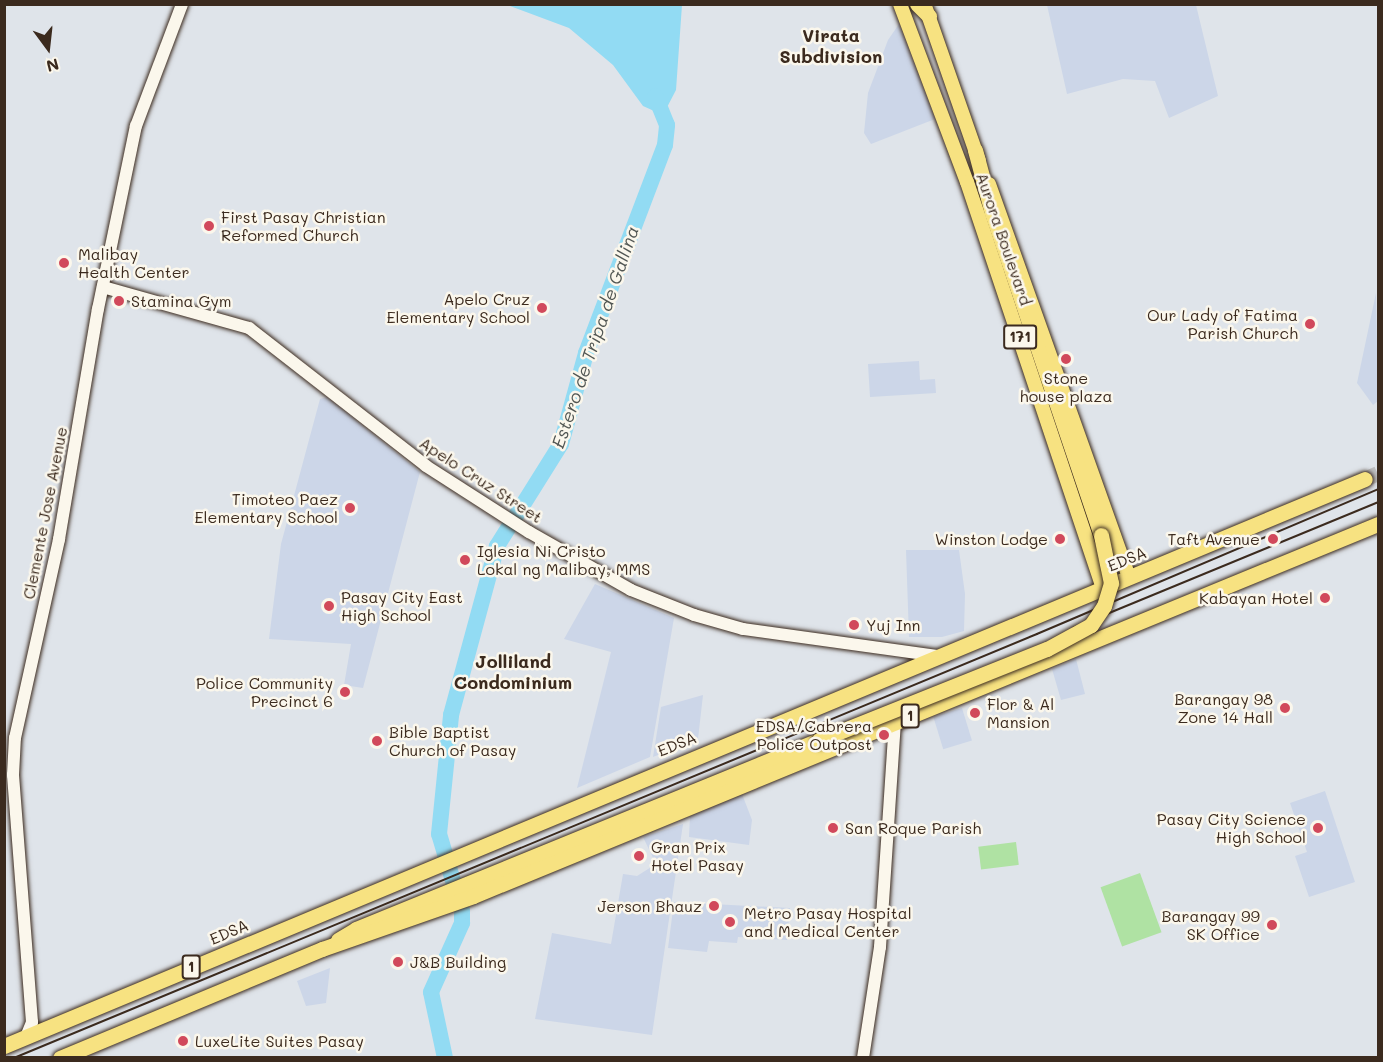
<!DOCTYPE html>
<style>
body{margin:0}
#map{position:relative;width:1383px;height:1062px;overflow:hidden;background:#dfe4ea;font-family:Mali,sans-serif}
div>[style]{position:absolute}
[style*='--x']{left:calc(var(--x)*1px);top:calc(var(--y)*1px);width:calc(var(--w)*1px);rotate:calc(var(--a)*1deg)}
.built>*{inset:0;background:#ccd6e8;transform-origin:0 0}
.green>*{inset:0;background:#afe2a3;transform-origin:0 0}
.water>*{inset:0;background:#92dbf3}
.river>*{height:16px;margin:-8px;padding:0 8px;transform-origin:8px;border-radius:8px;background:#92dbf3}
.highway-tunnel>*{height:15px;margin-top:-7.5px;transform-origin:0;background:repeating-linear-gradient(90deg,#bebfc1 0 15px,transparent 0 23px)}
.roads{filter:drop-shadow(0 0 2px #3b2a1e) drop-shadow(0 0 2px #3b2a1e)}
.secondary>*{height:12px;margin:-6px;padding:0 6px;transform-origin:6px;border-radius:6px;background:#fbf7ec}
.primary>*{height:14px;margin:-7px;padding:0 7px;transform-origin:7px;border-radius:7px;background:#f7e281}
.highway>*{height:15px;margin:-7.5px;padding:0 7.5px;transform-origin:7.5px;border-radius:7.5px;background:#f7e281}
.tram>*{height:1.5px;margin:-0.75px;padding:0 0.75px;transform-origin:0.75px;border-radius:0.75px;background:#3b2a1e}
.bridges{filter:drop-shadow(0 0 2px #3b2a1e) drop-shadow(0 0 2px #3b2a1e)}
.highway-bridge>*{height:15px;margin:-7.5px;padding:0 7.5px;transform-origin:7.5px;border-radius:7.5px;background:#f7e281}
.dots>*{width:16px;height:16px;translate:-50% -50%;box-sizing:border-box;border:3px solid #fbf7ec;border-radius:50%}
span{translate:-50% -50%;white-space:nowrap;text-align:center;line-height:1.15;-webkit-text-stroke:5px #fbf7ec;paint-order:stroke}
.shield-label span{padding:2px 4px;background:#fbf7ec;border:2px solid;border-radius:4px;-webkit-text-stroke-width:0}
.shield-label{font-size:15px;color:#3b2a1e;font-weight:700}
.poi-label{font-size:16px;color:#3b2a1e}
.left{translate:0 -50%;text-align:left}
.right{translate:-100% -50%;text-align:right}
.street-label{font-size:16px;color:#3b2a1e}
.neighbourhood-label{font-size:18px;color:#3b2a1e;font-weight:700}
.water-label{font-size:18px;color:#515653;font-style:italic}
.frame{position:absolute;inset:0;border:6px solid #3b2a1e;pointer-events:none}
.north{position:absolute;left:18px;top:18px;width:60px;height:60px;-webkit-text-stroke:4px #fbf7ec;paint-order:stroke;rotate:165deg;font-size:16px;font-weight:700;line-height:24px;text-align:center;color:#3b2a1e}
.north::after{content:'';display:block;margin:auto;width:21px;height:27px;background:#3b2a1e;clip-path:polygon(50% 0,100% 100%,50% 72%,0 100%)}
</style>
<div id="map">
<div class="built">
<i style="clip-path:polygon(1047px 5px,1196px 5px,1218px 96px,1169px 118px,1155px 81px,1123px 79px,1067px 94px)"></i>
<i style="clip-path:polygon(899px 24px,935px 119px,871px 144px,864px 133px,868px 93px,888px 40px)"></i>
<i style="clip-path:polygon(1376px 293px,1378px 401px,1373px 405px,1357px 383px)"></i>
<i style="clip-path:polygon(919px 361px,920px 380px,935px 379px,936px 393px,870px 397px,868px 364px)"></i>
<i style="clip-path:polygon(327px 397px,420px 472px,363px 688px,344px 685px,351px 644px,269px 639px,281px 544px,320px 399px)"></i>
<i style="clip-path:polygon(906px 550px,959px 550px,965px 594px,964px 631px,942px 637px,909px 637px)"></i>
<i style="clip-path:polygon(595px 584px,674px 618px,650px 757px,577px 788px,611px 652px,564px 639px)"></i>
<i style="clip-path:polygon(1076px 659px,1085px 694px,1061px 700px,1052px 669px)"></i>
<i style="clip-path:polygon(703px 695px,698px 739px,653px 757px,661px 707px)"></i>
<i style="left:962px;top:708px;width:34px;height:30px;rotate:73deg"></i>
<i style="clip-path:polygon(1325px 791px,1355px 882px,1309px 897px,1295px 856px,1307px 852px,1290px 803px)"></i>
<i style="clip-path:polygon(742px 794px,752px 820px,749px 845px,689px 837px,690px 816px)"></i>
<i style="clip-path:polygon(683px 824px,652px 1035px,535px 1019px,552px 933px,611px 944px,623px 874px,637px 876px,656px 864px,643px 837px)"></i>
<i style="clip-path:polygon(674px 902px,790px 908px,787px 940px,738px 937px,737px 943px,709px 941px,707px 952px,668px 948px)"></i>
<i style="clip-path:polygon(330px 968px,326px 1003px,306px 1006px,297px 981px)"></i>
</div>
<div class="green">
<i style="left:1016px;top:842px;width:23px;height:38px;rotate:83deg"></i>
<i style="left:1140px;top:873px;width:63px;height:42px;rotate:70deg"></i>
</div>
<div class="water">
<i style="clip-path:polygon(507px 5px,682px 5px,676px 90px,663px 115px,643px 106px,613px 65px,569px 28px)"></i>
</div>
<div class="river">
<i style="--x:445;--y:1058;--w:67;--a:-102"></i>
<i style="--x:431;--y:992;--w:76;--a:-65.8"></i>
<i style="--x:462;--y:923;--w:12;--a:-90"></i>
<i style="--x:462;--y:911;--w:80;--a:-106.6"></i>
<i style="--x:439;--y:834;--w:120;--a:-84.2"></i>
<i style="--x:451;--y:715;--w:175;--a:-74.8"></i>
<i style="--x:497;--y:546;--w:120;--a:-57.9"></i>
<i style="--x:561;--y:444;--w:94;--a:-74.6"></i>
<i style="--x:586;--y:353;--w:222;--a:-69.2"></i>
<i style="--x:665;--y:145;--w:20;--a:-84"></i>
<i style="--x:667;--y:125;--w:31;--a:-112"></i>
</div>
<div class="highway-tunnel">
<i style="--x:1365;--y:479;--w:14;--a:-25"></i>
</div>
<div class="roads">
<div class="secondary">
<i style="--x:103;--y:287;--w:152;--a:15.7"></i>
<i style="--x:249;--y:328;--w:224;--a:37.9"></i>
<i style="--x:426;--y:466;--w:122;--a:32.7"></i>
<i style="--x:529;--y:532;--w:117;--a:29.6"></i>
<i style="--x:631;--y:590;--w:68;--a:21.6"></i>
<i style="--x:694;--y:615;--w:51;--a:15.9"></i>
<i style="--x:743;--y:629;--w:197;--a:7.9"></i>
<i style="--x:26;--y:1037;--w:16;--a:-68"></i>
<i style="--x:32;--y:1022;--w:248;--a:-94.4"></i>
<i style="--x:13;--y:775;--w:37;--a:-87"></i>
<i style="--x:15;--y:738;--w:204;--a:-77.5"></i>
<i style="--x:59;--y:539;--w:233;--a:-80.4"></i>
<i style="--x:98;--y:309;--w:187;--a:-78.3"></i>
<i style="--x:136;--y:126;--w:130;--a:-69.3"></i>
<i style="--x:863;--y:1058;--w:112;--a:-81.3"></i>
<i style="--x:880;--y:947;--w:225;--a:-86.2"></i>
</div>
<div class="primary">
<i style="--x:900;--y:4;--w:190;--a:69.4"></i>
<i style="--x:967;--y:182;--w:428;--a:71.5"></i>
<i style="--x:925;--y:6;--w:164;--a:70.8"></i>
<i style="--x:989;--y:184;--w:417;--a:70.4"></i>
</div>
<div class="highway">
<i style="--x:917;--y:4;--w:17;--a:45"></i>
<i style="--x:975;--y:150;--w:65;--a:74.9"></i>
<i style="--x:992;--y:213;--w:340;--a:71.3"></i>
<i style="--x:338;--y:940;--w:21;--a:-31"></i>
<i style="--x:356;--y:929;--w:500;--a:-22.21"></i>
<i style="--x:4;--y:1046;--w:1474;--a:-22.62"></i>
<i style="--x:60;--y:1058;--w:284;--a:-22.6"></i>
<i style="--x:322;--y:949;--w:160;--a:-19.3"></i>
<i style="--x:473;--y:896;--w:978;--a:-22.35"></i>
</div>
</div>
<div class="tram">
<i style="--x:1073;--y:628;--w:330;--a:-22.4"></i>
<i style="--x:14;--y:1058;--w:1107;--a:-22.51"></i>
<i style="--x:1037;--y:634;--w:371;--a:-23"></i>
</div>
<div class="bridges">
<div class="highway-bridge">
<i style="--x:819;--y:740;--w:245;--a:-21.8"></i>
<i style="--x:1047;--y:649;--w:50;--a:-28.6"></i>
<i style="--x:1091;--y:625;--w:23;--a:-56"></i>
<i style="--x:1104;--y:606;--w:24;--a:-73"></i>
<i style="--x:1111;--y:583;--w:49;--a:-101.8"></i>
</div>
</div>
<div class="dots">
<i style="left:209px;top:226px;background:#d1495b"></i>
<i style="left:64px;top:263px;background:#d1495b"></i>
<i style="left:119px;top:301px;background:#d1495b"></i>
<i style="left:542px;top:308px;background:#d1495b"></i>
<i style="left:1310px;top:324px;background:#d1495b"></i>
<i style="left:1066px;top:359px;background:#d1495b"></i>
<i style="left:350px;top:508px;background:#d1495b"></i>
<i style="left:1060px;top:539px;background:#d1495b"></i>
<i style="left:1273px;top:539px;background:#d1495b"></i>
<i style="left:465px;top:560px;background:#d1495b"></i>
<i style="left:1325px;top:598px;background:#d1495b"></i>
<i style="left:329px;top:606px;background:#d1495b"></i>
<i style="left:854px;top:625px;background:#d1495b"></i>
<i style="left:345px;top:692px;background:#d1495b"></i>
<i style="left:1285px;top:708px;background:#d1495b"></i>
<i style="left:975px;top:713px;background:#d1495b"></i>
<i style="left:884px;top:735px;background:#d1495b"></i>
<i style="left:377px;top:741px;background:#d1495b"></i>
<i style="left:833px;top:828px;background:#d1495b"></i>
<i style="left:1318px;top:828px;background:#d1495b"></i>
<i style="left:639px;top:856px;background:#d1495b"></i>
<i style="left:714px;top:906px;background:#d1495b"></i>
<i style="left:730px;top:922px;background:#d1495b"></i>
<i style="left:1272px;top:925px;background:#d1495b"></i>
<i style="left:398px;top:962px;background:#d1495b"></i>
<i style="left:183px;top:1041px;background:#d1495b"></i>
</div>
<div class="shield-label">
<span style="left:1020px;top:337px">171</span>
<span style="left:910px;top:716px">1</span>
<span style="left:191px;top:967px">1</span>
</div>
<div class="poi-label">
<span class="left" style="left:221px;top:226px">First Pasay Christian<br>Reformed Church</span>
<span class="left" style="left:78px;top:263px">Malibay<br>Health Center</span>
<span class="right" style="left:530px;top:308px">Apelo Cruz<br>Elementary School</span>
<span class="left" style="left:131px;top:301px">Stamina Gym</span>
<span class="right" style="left:1298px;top:324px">Our Lady of Fatima<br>Parish Church</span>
<span style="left:1066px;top:387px">Stone<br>house plaza</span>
<span class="right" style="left:338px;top:508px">Timoteo Paez<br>Elementary School</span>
<span class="right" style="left:1048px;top:539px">Winston Lodge</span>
<span class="right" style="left:1260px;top:539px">Taft Avenue</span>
<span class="left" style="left:477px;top:560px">Iglesia Ni Cristo<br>Lokal ng Malibay, MMS</span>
<span class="left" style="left:341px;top:606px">Pasay City East<br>High School</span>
<span class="right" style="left:1313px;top:598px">Kabayan Hotel</span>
<span class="left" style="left:866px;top:625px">Yuj Inn</span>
<span class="right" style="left:333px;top:692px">Police Community<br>Precinct 6</span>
<span class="right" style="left:1273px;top:708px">Barangay 98<br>Zone 14 Hall</span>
<span class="left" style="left:987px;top:713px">Flor &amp; Al<br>Mansion</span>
<span class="right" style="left:872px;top:735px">EDSA/Cabrera<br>Police Outpost</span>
<span class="left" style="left:389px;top:741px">Bible Baptist<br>Church of Pasay</span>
<span class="right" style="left:1306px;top:828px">Pasay City Science<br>High School</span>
<span class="left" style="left:845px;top:828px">San Roque Parish</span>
<span class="left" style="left:651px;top:856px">Gran Prix<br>Hotel Pasay</span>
<span class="right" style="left:702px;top:906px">Jerson Bhauz</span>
<span class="left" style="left:744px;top:922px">Metro Pasay Hospital<br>and Medical Center</span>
<span class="right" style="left:1260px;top:925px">Barangay 99<br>SK Office</span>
<span class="left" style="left:410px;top:962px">J&amp;B Building</span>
<span class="left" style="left:195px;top:1041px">LuxeLite Suites Pasay</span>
</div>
<div class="street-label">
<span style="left:1004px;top:239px;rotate:71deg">Aurora Boulevard</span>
<span style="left:481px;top:480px;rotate:33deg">Apelo Cruz Street</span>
<span style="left:45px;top:513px;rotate:-79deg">Clemente Jose Avenue</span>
<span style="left:1127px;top:559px;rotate:-22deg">EDSA</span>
<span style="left:677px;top:744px;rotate:-22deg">EDSA</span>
<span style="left:229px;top:932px;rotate:-23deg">EDSA</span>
</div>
<div class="neighbourhood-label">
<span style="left:831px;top:46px">Virata<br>Subdivision</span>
<span style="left:513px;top:672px">Jolliland<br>Condominium</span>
</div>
<div class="water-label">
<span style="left:595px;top:337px;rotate:-71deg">Estero de Tripa de Gallina</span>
</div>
<div class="frame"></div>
<div class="north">N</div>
</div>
